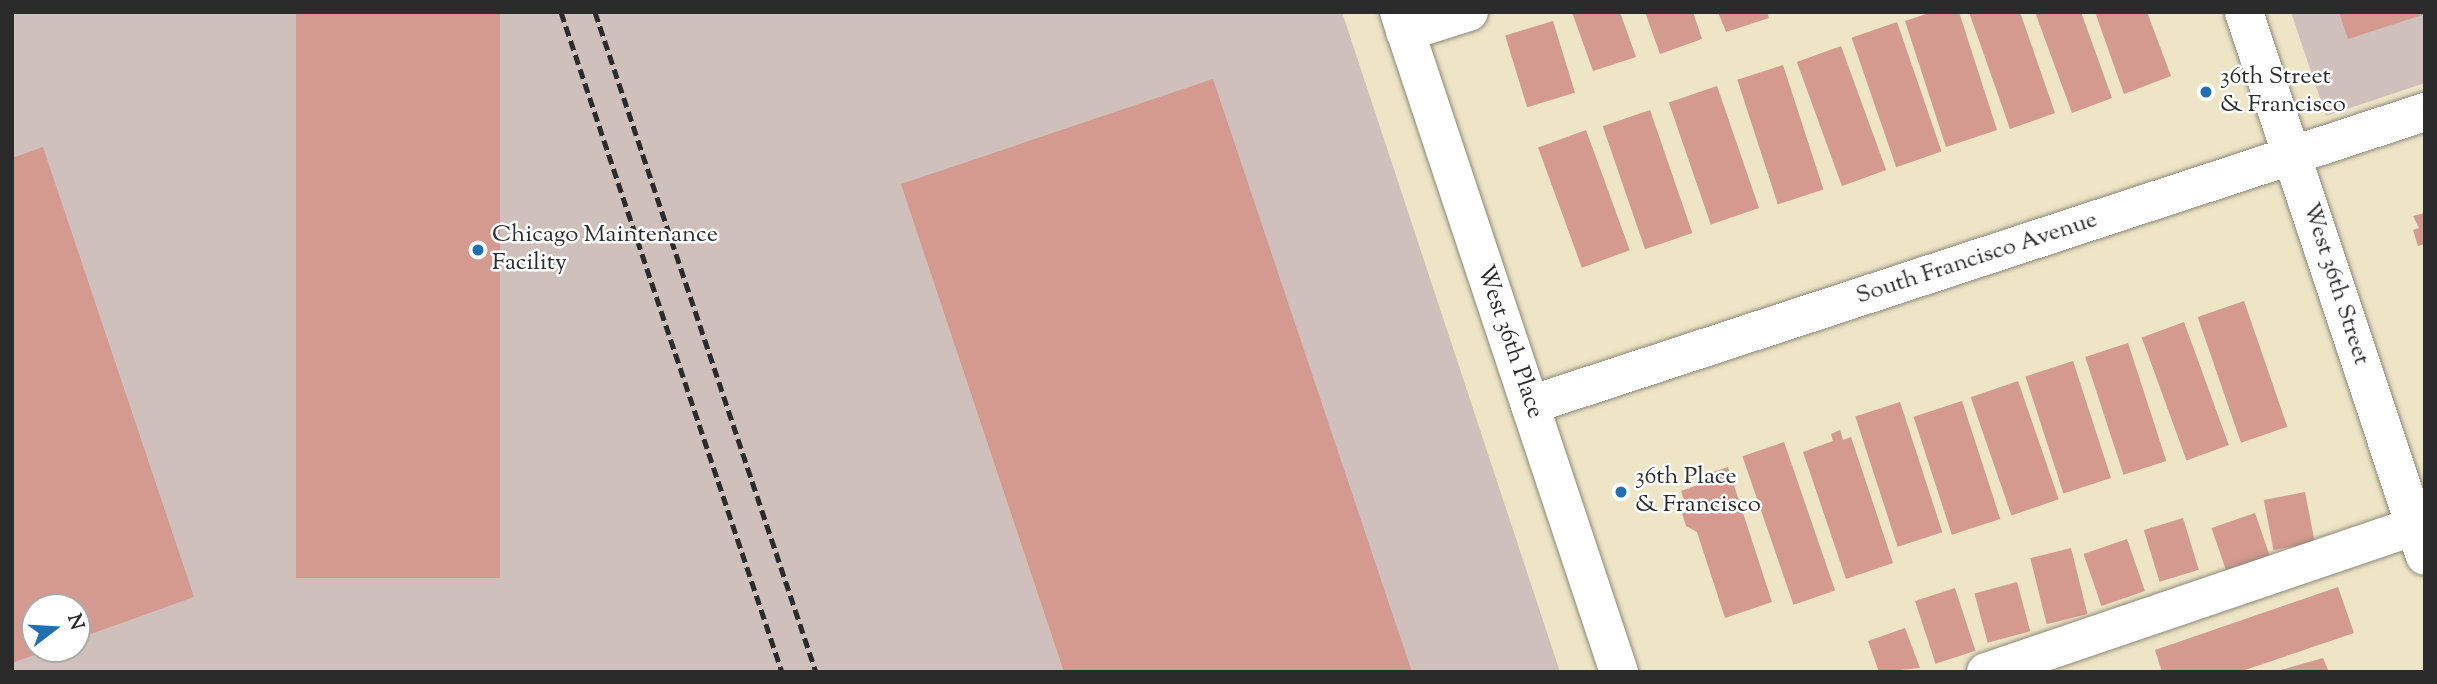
<!DOCTYPE html>
<style>
body{margin:0}
#map{position:relative;width:2437px;height:684px;overflow:hidden;background:#eee4c6;font-family:"Sorts Mill Goudy",serif}
div>[style]{position:absolute}
[style*='--x']{left:calc(var(--x)*1px);top:calc(var(--y)*1px);width:calc(var(--w)*1px);rotate:calc(var(--a)*1deg)}
.industrial>*{inset:0;background:#d0c0bc}
.building>*{inset:0;background:#d4998f;transform-origin:0 0}
.roads{filter:drop-shadow(0 0 2px #8c8878) drop-shadow(0 0 2px #8c8878)}
.minor>*{height:38px;margin:-19px;padding:0 19px;transform-origin:19px;border-radius:19px;background:#fff}
.rail>*{height:5px;margin-top:-2.5px;transform-origin:0;background:repeating-linear-gradient(90deg,#2b2b2b 0 10px,transparent 0 15px)}
.dots>*{width:19px;height:19px;translate:-50% -50%;box-sizing:border-box;border:4px solid #fff;border-radius:50%}
span{translate:-50% -50%;white-space:nowrap;text-align:center;line-height:1.15;-webkit-text-stroke:5px #fff;paint-order:stroke}
.poi-label{font-size:24px;color:#2b2b2b}
.left{translate:0 -50%;text-align:left}
.street-label{font-size:24px;color:#2b2b2b}
.frame{position:absolute;inset:0;border:14px solid #2b2b2b;pointer-events:none}
.north{position:absolute;left:21px;top:593px;width:70px;height:70px;box-sizing:border-box;background:#fff;border:2px solid #aaa;border-radius:50%;rotate:73deg;font-size:19px;font-weight:700;line-height:28px;text-align:center;color:#2b2b2b}
.north::after{content:'';display:block;margin:auto;width:24px;height:32px;background:#1f6fb2;clip-path:polygon(50% 0,100% 100%,50% 72%,0 100%)}
</style>
<div id="map">
<div class="industrial">
<i style="clip-path:polygon(evenodd,12px 12px,1342px 12px,1560px 672px,12px 672px,12px 12px,35px 607px,77px 607px,77px 649px,35px 649px,35px 607px)"></i>
<i style="clip-path:polygon(2291px 12px,2425px 12px,2425px 83px,2326px 116px)"></i>
</div>
<div class="building">
<i style="left:296px;top:12px;width:204px;height:566px"></i>
<i style="clip-path:polygon(1572px 12px,1620px 12px,1636px 57px,1593px 71px)"></i>
<i style="clip-path:polygon(1645px 12px,1693px 12px,1702px 39px,1660px 54px)"></i>
<i style="clip-path:polygon(1718px 12px,1767px 12px,1769px 18px,1726px 32px)"></i>
<i style="clip-path:polygon(1932px 12px,1959px 12px,1997px 130px,1946px 147px,1905px 21px)"></i>
<i style="clip-path:polygon(1969px 12px,2020px 12px,2055px 113px,2010px 129px)"></i>
<i style="clip-path:polygon(2035px 12px,2081px 12px,2112px 98px,2072px 113px)"></i>
<i style="clip-path:polygon(2095px 12px,2147px 12px,2171px 76px,2124px 94px)"></i>
<i style="clip-path:polygon(2339px 12px,2425px 12px,2425px 14px,2348px 39px)"></i>
<i style="left:1553px;top:21px;width:75px;height:50px;rotate:73deg"></i>
<i style="left:1897px;top:22px;width:137px;height:48px;rotate:71deg"></i>
<i style="left:1841px;top:46px;width:132px;height:47px;rotate:70deg"></i>
<i style="left:1783px;top:65px;width:131px;height:48px;rotate:72deg"></i>
<i style="clip-path:polygon(1213px 79px,1412px 672px,1064px 672px,901px 184px)"></i>
<i style="left:1717px;top:86px;width:129px;height:51px;rotate:71deg"></i>
<i style="left:1650px;top:110px;width:130px;height:50px;rotate:71deg"></i>
<i style="left:1586px;top:130px;width:128px;height:51px;rotate:70deg"></i>
<i style="clip-path:polygon(43px 147px,194px 597px,77px 639px,77px 607px,35px 607px,35px 649px,50px 649px,12px 663px,12px 158px)"></i>
<i style="clip-path:polygon(2425px 213px,2425px 244px,2418px 246px,2413px 230px,2419px 228px,2413px 216px)"></i>
<i style="left:2244px;top:301px;width:133px;height:49px;rotate:71deg"></i>
<i style="left:2184px;top:322px;width:131px;height:45px;rotate:70deg"></i>
<i style="left:2128px;top:343px;width:124px;height:45px;rotate:72deg"></i>
<i style="left:2073px;top:361px;width:123px;height:50px;rotate:72deg"></i>
<i style="left:2018px;top:381px;width:125px;height:50px;rotate:71deg"></i>
<i style="left:1962px;top:401px;width:124px;height:51px;rotate:72deg"></i>
<i style="left:1900px;top:402px;width:137px;height:47px;rotate:72deg"></i>
<i style="clip-path:polygon(1840px 430px,1843px 440px,1851px 437px,1893px 563px,1846px 579px,1803px 452px,1833px 441px,1831px 434px)"></i>
<i style="left:1784px;top:442px;width:157px;height:44px;rotate:71deg"></i>
<i style="clip-path:polygon(1728px 467px,1772px 602px,1725px 618px,1697px 532px,1686px 526px,1681px 510px,1687px 508px,1681px 491px,1715px 479px,1713px 472px)"></i>
<i style="left:2305px;top:492px;width:51px;height:42px;rotate:79deg"></i>
<i style="left:2255px;top:513px;width:46px;height:46px;rotate:71deg"></i>
<i style="left:2183px;top:518px;width:54px;height:41px;rotate:73deg"></i>
<i style="left:2127px;top:539px;width:55px;height:46px;rotate:71deg"></i>
<i style="left:2071px;top:548px;width:68px;height:42px;rotate:76deg"></i>
<i style="left:2017px;top:582px;width:51px;height:44px;rotate:75deg"></i>
<i style="clip-path:polygon(2338px 587px,2354px 633px,2239px 672px,2162px 672px,2155px 650px)"></i>
<i style="left:1955px;top:588px;width:66px;height:42px;rotate:72deg"></i>
<i style="clip-path:polygon(1905px 628px,1920px 668px,1879px 672px,1868px 641px)"></i>
<i style="clip-path:polygon(2323px 658px,2329px 672px,2278px 672px,2277px 671px)"></i>
</div>
<div class="roads">
<div class="minor">
<i style="--x:1399;--y:12;--w:696;--a:71.57"></i>
<i style="--x:2244;--y:12;--w:573;--a:71.6"></i>
<i style="--x:1405;--y:32;--w:67;--a:-17.4"></i>
<i style="--x:1530;--y:405;--w:942;--a:-18.13"></i>
<i style="--x:1986;--y:672;--w:453;--a:-18.8"></i>
</div>
</div>
<div class="rail">
<i style="--x:561;--y:12;--w:696;--a:71.49"></i>
<i style="--x:595;--y:12;--w:696;--a:71.49"></i>
</div>
<div class="dots">
<i style="left:2206px;top:92px;background:#1f6fb2"></i>
<i style="left:478px;top:250px;background:#1f6fb2"></i>
<i style="left:1621px;top:492px;background:#1f6fb2"></i>
</div>
<div class="poi-label">
<span class="left" style="left:2220px;top:92px">36th Street<br>&amp; Francisco</span>
<span class="left" style="left:492px;top:250px">Chicago Maintenance<br>Facility</span>
<span class="left" style="left:1635px;top:492px">36th Place<br>&amp; Francisco</span>
</div>
<div class="street-label">
<span style="left:1977px;top:259px;rotate:-18deg">South Francisco Avenue</span>
<span style="left:2335px;top:284px;rotate:72deg">West 36th Street</span>
<span style="left:1509px;top:342px;rotate:71deg">West 36th Place</span>
</div>
<div class="frame"></div>
<div class="north">N</div>
</div>
